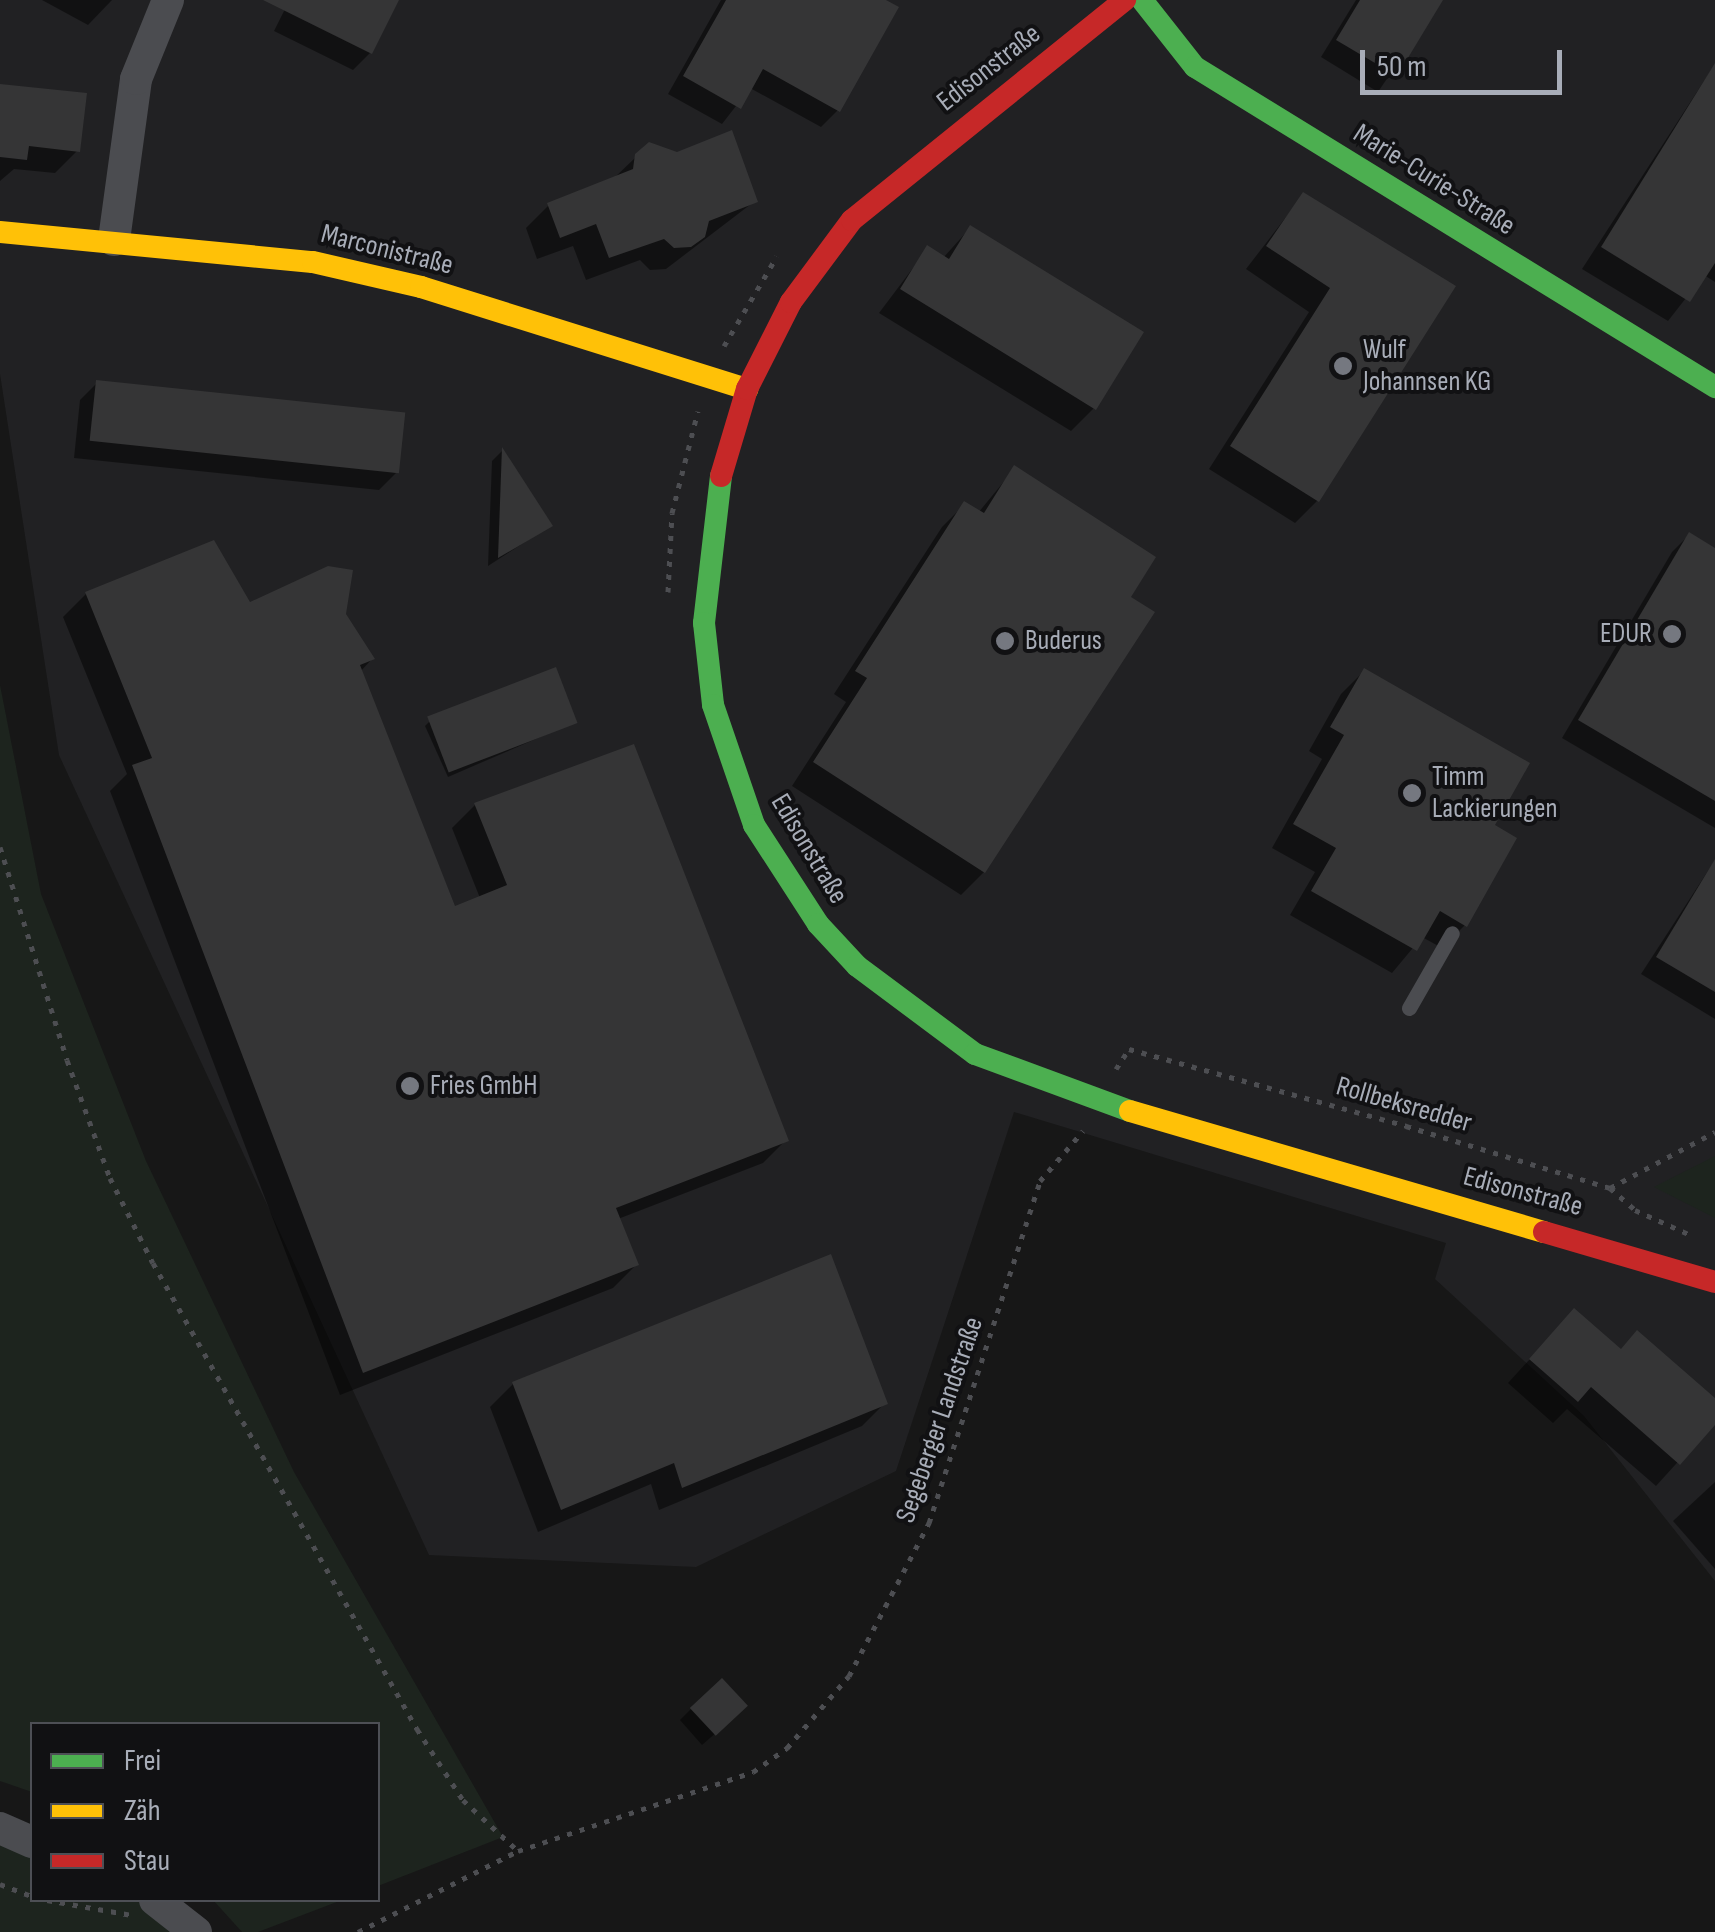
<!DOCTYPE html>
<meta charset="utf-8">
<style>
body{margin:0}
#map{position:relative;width:1715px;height:1932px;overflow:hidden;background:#171717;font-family:"Sofia Sans Condensed",sans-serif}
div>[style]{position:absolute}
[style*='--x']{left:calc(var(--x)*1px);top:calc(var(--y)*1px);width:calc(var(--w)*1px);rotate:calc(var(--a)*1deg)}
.built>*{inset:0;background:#212123}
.green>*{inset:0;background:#1d241e}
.shadow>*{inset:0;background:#0007}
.building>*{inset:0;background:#353536;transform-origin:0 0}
.path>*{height:5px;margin-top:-2.5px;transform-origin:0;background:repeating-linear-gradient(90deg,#4d4e52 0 5px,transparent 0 13px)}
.lane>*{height:15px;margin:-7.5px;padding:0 7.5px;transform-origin:7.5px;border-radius:7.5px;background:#4b4c50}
.street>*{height:32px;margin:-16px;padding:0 16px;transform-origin:16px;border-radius:16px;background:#4b4c50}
.fast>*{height:22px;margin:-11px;padding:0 11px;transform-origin:11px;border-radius:11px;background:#4caf50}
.slow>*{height:22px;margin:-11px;padding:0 11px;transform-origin:11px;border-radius:11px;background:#ffc107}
.jam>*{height:22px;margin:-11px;padding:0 11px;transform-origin:11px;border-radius:11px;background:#c62828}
.dots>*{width:28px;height:28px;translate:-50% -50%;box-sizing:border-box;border:5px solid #111113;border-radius:50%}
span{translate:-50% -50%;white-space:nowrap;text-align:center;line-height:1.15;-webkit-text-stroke:8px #111113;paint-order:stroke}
.street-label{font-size:28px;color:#a8adb8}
.poi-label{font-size:28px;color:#a8adb8}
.left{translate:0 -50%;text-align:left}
.right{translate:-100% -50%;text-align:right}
.legend{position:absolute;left:30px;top:1722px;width:350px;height:180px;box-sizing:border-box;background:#111113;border:2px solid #4d4f55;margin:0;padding:12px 18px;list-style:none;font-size:30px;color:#a8adb8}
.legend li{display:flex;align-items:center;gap:20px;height:50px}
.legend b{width:50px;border:2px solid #4d4f55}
.scale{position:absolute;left:1360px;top:50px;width:202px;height:45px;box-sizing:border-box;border:5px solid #a8adb8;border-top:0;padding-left:12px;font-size:30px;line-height:35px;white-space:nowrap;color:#a8adb8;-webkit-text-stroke:8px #111113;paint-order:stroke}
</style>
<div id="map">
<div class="built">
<i style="clip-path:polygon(0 0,1715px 0,1715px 1581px,1584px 1416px,1435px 1279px,1446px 1243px,1014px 1112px,896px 1471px,696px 1567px,429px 1555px,59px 755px,0 374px)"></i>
</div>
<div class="green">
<i style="clip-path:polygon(0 685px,41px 894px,146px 1161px,294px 1472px,503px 1837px,378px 1886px,378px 1724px,32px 1724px,32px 1792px,0 1781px)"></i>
<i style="clip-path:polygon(1715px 1156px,1715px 1218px,1654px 1187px)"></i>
<i style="clip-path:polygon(0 1831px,32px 1840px,32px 1900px,147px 1900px,180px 1932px,0 1932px)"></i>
<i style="clip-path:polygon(213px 1900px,342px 1900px,258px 1932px,242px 1932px)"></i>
</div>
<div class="shadow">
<i style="clip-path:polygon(42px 0,112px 0,88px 25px)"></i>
<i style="clip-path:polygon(267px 0,396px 0,370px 53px,353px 70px,274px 31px,285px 9px)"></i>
<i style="clip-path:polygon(721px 0,881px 0,838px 110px,821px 127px,750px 88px,722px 124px,668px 94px)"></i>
<i style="clip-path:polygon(1356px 0,1440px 0,1378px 92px,1321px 57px)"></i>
<i style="clip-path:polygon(1715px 64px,1715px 282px,1704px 275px,1668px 321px,1582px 269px)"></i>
<i style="clip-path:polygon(0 86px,78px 150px,55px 173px,14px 169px,0 181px)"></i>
<i style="clip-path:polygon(637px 156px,755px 201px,666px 269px,650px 270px,640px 260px,586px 280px,573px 246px,537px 259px,526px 228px,549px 205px,612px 180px)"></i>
<i style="clip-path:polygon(1303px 195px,1453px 286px,1317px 501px,1295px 523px,1209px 469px,1309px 312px,1246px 269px)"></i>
<i style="clip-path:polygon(970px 228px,1094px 408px,1071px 431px,879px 313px,928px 248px,943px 258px)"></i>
<i style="clip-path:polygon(97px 383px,396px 473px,379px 490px,74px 458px,80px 400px)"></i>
<i style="clip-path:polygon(502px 451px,550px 526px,488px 566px,492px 461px)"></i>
<i style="clip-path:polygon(1015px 468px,1127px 597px,984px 872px,961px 895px,792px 786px,846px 702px,834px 694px,942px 527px,965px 504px,978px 513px)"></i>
<i style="clip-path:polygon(1689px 535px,1715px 551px,1715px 828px,1562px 738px,1672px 552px)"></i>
<i style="clip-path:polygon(86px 594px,344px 615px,372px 659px,360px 672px,454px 909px,480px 898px,452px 828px,475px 805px,786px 1140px,763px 1163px,618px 1219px,636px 1265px,613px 1288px,340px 1395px,110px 791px,127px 774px,63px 617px)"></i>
<i style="clip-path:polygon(1364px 671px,1491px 826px,1465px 925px,1442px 948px,1422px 937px,1392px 973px,1290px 915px,1315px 872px,1272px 848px,1322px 759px,1309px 751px,1341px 694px)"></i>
<i style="clip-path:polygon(430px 721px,575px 722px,448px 777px,425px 726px)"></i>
<i style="clip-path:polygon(1715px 860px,1715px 1019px,1641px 974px)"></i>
<i style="clip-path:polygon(1574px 1311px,1620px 1351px,1715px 1402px,1715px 1421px,1656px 1486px,1567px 1409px,1553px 1423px,1508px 1383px)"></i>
<i style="clip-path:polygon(513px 1384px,885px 1403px,862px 1426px,659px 1510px,651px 1484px,538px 1532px,490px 1407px)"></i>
<i style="clip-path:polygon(1715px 1482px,1715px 1569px,1673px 1521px)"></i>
<i style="clip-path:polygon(691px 1709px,734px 1717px,702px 1745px,680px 1720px)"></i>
</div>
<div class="building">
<i style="clip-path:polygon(263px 0,399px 0,372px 54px)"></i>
<i style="clip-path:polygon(726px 0,886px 0,899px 7px,840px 112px,763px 69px,741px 109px,683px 76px)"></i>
<i style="clip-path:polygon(1360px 0,1443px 0,1397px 76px,1336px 40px)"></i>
<i style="clip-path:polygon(1715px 63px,1715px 263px,1690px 302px,1601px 247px)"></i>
<i style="clip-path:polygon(0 84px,87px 93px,80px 152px,29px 146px,27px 160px,0 157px)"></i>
<i style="clip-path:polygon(732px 130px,758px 202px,709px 221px,705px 237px,691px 247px,674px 248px,664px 239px,609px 258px,596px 224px,560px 238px,547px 203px,633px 169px,635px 154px,649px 142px,677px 152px)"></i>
<i style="clip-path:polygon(1303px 192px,1456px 286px,1319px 502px,1230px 446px,1330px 288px,1266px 246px)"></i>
<i style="clip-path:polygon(970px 225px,1144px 332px,1096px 410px,900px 289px,927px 245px,949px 259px)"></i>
<i style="left:96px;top:380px;width:311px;height:61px;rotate:6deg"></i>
<i style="clip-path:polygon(502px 447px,553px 526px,498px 558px)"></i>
<i style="clip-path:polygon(1014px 465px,1156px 557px,1131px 597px,1155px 612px,985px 873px,813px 762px,867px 678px,855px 671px,964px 501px,984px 513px)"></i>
<i style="clip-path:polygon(1689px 532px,1715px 548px,1715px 801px,1578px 720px)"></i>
<i style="clip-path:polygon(214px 540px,250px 602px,328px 566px,353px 570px,346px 614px,375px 659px,360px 665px,455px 906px,507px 885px,474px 803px,634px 744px,789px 1141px,616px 1208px,639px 1265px,363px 1373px,132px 765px,152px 758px,85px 592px)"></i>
<i style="left:556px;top:667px;width:60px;height:138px;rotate:69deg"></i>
<i style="clip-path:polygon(1364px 668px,1530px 763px,1495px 825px,1517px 838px,1467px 927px,1440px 911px,1417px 951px,1311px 891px,1336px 848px,1293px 824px,1344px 735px,1330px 727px)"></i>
<i style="clip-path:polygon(1715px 859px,1715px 992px,1656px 957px)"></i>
<i style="clip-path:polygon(831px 1254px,888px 1404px,682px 1488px,674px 1463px,561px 1510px,512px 1382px)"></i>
<i style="clip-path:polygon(1574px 1308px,1621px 1349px,1637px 1330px,1715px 1398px,1715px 1425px,1680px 1465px,1591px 1387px,1578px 1402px,1529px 1359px)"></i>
<i style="left:722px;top:1678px;width:38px;height:44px;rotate:47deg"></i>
</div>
<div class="path">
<i style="--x:724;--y:346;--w:104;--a:-59.5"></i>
<i style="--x:668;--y:592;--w:79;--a:-87.1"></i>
<i style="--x:672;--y:513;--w:105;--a:-75.7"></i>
<i style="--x:0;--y:847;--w:223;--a:72.5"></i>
<i style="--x:67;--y:1060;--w:126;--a:70"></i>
<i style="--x:110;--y:1178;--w:95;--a:63.2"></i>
<i style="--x:153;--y:1263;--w:536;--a:60.47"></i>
<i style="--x:417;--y:1729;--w:85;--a:57.1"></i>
<i style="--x:463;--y:1800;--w:75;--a:42.8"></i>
<i style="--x:1116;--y:1069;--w:24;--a:-57"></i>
<i style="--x:1129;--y:1049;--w:288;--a:15.5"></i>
<i style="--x:1406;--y:1126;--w:213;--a:16.9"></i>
<i style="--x:1610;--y:1188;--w:33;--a:41"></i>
<i style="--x:1635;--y:1210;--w:61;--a:24.1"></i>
<i style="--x:1610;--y:1188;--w:119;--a:-28.1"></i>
<i style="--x:0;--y:1884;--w:34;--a:21"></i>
<i style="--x:47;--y:1900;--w:86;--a:10"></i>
<i style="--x:358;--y:1932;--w:179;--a:-26.9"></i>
<i style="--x:518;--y:1851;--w:248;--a:-18.6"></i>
<i style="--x:753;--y:1772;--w:42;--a:-35.2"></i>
<i style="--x:787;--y:1748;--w:95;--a:-49.3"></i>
<i style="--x:849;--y:1676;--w:173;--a:-62.4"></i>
<i style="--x:929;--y:1523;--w:360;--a:-72"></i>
<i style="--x:1040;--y:1181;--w:66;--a:-49.3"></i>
</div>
<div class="lane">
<i style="--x:1409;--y:1008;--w:86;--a:-60.2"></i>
</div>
<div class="street">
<i style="--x:114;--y:240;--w:162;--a:-82.2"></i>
<i style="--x:136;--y:79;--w:85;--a:-67.9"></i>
<i style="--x:0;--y:1828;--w:35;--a:24"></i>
<i style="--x:155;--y:1900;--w:52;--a:38"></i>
</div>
<div class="fast">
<i style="--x:1142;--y:0;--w:85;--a:51.7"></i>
<i style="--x:1195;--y:67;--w:611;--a:31.61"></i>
<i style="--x:721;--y:476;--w:148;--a:96.6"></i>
<i style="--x:704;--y:623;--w:82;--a:83.7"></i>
<i style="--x:713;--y:705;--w:127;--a:71.1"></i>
<i style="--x:754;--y:825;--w:118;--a:57.1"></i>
<i style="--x:818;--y:924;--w:57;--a:47.1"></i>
<i style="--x:857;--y:966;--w:147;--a:36.7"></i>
<i style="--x:975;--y:1054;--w:165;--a:20.2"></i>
</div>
<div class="slow">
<i style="--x:0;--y:232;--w:314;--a:5.5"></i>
<i style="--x:313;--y:262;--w:111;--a:13"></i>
<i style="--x:421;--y:287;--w:342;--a:17.4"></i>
<i style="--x:1130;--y:1111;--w:431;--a:16.3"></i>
</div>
<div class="jam">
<i style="--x:721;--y:476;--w:91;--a:-73.4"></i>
<i style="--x:747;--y:389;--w:97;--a:-63.2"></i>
<i style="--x:791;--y:302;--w:102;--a:-53.4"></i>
<i style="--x:852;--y:220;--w:351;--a:-38.9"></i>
<i style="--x:1544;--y:1232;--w:178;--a:16.3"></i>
</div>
<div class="dots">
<i style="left:1343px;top:366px;background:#757880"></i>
<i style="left:1672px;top:634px;background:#757880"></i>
<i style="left:1005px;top:641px;background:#757880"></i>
<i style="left:1412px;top:793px;background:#757880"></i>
<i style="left:410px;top:1086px;background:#757880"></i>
</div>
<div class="street-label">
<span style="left:989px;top:68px;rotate:-38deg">Edisonstraße</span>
<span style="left:1434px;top:180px;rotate:32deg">Marie-Curie-Straße</span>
<span style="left:387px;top:250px;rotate:14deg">Marconistraße</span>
<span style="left:809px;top:849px;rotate:59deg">Edisonstraße</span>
<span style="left:1404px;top:1105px;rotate:16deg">Rollbeksredder</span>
<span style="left:1523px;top:1192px;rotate:15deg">Edisonstraße</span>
<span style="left:940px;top:1420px;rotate:-71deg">Segeberger Landstraße</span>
</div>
<div class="poi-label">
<span class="left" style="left:1363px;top:366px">Wulf<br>Johannsen KG</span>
<span class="right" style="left:1652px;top:634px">EDUR</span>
<span class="left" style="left:1025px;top:641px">Buderus</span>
<span class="left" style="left:1432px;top:793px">Timm<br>Lackierungen</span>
<span class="left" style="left:430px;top:1086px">Fries GmbH</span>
</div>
<ul class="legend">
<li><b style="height:12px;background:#4caf50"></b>Frei</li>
<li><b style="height:12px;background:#ffc107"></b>Zäh</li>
<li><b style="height:12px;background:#c62828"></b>Stau</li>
</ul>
<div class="scale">50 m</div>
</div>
